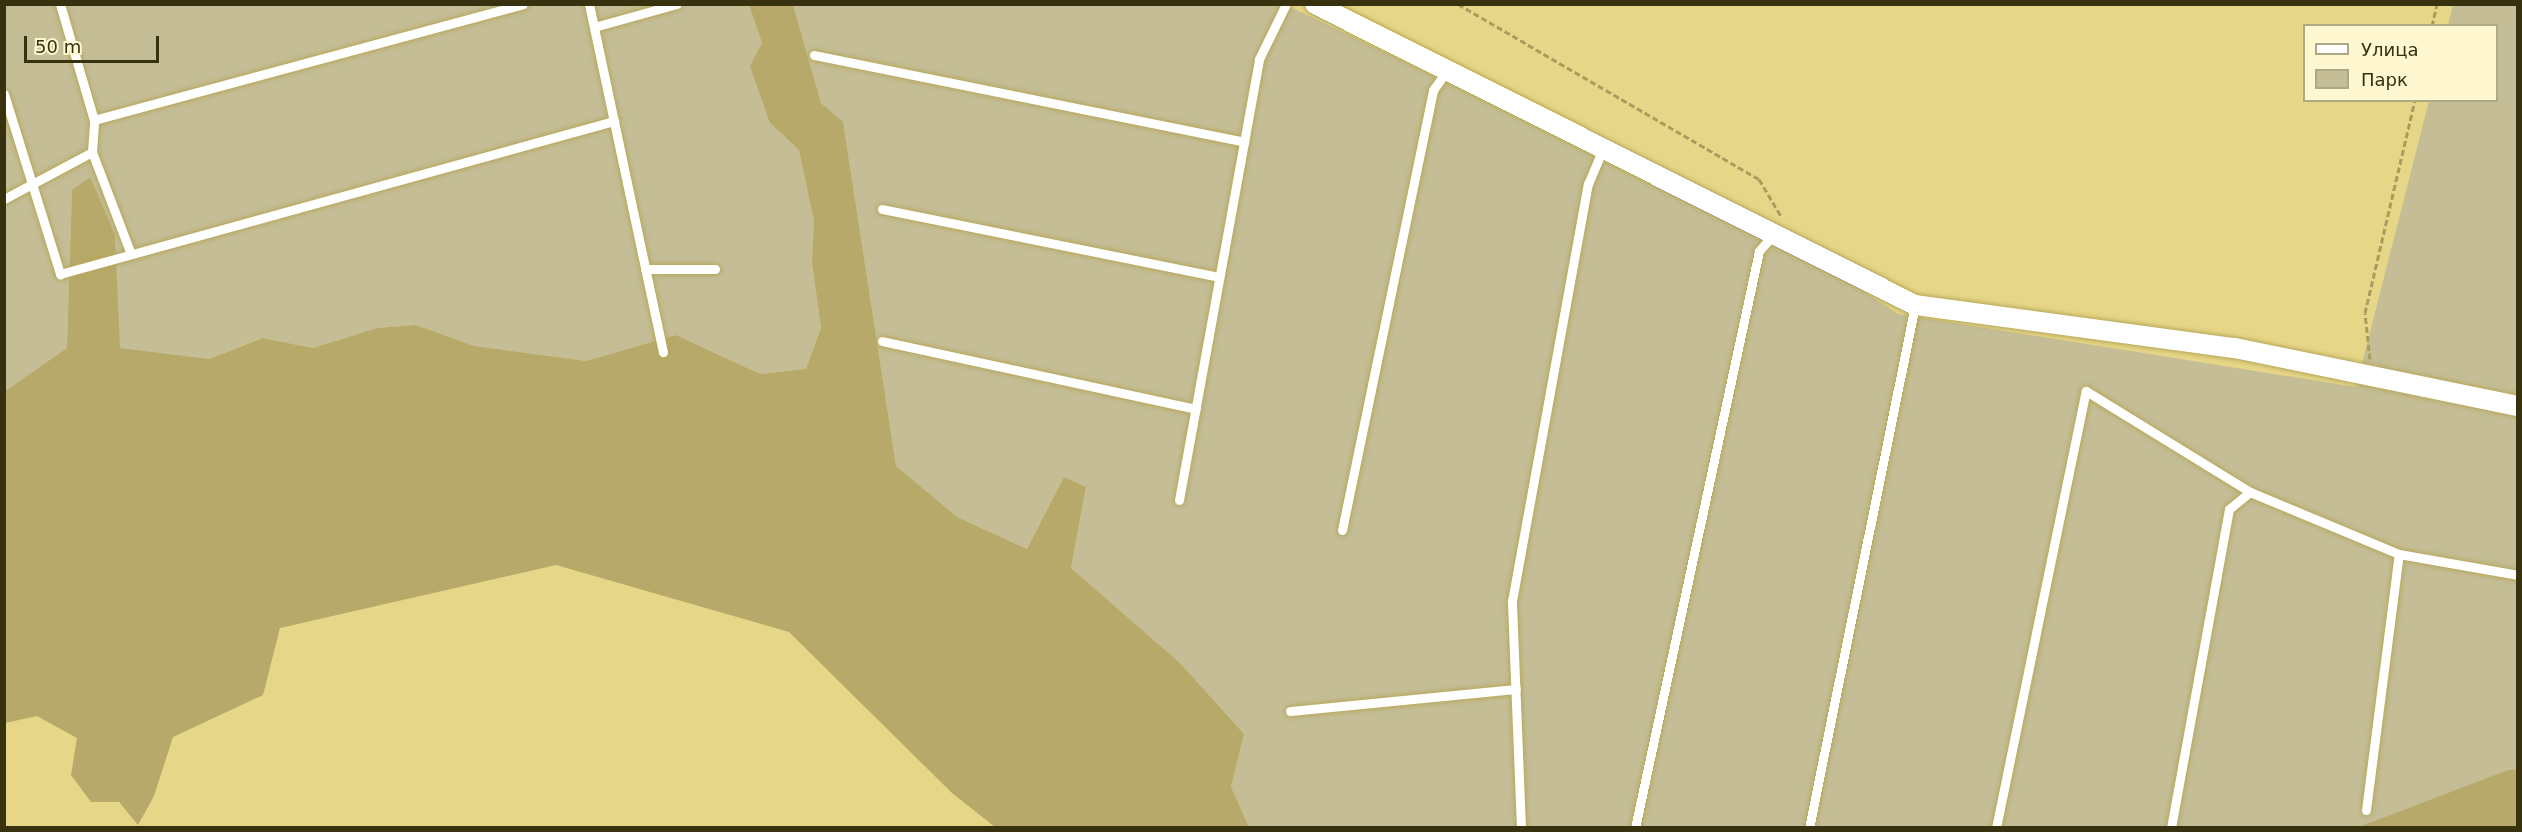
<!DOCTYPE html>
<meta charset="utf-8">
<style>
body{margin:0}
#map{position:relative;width:2522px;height:832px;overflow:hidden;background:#e6d687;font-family:"DejaVu Sans",sans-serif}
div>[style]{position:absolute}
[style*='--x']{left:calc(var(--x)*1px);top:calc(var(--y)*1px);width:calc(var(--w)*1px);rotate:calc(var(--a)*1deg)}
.green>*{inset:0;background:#c4bd96}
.forest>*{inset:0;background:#b6a969}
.path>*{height:3px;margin-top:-1.5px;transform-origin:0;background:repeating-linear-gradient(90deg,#a99d5e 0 6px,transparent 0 9px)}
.roads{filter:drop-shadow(0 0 2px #b7a85a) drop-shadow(0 0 2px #b7a85a)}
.service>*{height:9px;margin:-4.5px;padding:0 4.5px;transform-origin:4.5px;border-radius:4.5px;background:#fff}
.minor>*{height:20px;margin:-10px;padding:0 10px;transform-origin:10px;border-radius:10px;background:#fff}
span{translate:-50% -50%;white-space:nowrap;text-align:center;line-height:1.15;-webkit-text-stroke:6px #fef7d0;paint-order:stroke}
.frame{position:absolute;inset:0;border:6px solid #373110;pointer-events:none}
.legend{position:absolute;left:2303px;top:24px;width:195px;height:78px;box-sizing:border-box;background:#fef7d0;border:2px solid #aea883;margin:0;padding:8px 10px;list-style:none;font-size:18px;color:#373110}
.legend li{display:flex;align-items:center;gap:12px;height:30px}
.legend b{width:30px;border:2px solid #aea883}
.scale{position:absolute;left:24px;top:36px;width:135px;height:27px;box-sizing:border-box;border:3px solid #373110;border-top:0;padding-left:8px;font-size:18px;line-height:21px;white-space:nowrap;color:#373110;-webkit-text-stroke:4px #fef7d0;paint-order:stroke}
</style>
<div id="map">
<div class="green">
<i style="clip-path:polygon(5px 5px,749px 5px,762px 43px,770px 123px,799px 150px,814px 221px,812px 263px,821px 328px,806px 369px,760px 374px,676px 335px,586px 361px,474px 346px,416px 325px,377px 328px,313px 348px,261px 338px,209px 359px,119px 348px,115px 235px,72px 190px,67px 348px,5px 392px)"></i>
<i style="clip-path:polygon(793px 5px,1286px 5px,1799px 249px,1898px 314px,2356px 387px,2429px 101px,2496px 100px,2496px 26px,2448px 25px,2453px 5px,2517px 5px,2517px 770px,2508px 770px,2359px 828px,1249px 827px,1231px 787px,1244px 734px,1180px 663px,1071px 568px,1086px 487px,1064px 477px,1027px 549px,957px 517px,896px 466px,843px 123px,821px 103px)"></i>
</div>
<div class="forest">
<i style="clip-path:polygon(749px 5px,793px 5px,821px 103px,843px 122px,896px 466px,957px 517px,1027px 549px,1064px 477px,1086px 487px,1071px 568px,1180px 663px,1244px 734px,1231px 787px,1249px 827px,995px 827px,952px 793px,789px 632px,556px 565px,280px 628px,263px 695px,173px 737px,154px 796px,138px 825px,119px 802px,91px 802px,71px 775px,77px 738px,37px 716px,5px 723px,4px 392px,67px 348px,72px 190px,90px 177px,115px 235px,120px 348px,209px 359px,262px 338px,313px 348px,377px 328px,416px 325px,474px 346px,586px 361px,676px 335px,760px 374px,806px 369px,821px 328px,812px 263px,814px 221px,799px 150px,770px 123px,750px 66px,762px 43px)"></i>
<i style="clip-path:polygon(2508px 770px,2517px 770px,2517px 827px,2359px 827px)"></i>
</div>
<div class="path">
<i style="--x:1458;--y:4;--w:348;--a:30.2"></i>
<i style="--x:1759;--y:179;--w:43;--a:59.3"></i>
<i style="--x:2432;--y:26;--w:23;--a:-77"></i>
<i style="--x:2370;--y:359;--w:46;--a:-96.2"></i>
<i style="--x:2365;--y:313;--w:219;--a:-76.8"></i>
</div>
<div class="roads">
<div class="service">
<i style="--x:60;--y:4;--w:121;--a:73.7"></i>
<i style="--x:589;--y:4;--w:356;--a:78"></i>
<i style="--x:594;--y:27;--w:86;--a:-15.5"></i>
<i style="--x:814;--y:55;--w:439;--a:11.4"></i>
<i style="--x:4;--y:94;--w:189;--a:72.7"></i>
<i style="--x:60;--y:274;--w:575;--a:-15.44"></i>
<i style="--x:92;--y:152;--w:109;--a:69.1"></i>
<i style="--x:4;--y:199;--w:100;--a:-28.1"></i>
<i style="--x:92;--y:152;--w:32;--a:-86"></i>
<i style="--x:94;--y:120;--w:444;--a:-15.1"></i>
<i style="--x:882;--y:209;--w:344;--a:11.4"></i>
<i style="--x:645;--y:269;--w:70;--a:0"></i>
<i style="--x:882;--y:341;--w:321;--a:12.2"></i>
<i style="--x:1179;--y:500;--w:448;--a:-79.7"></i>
<i style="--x:1259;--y:59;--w:61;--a:-63.9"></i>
<i style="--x:1342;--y:530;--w:449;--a:-78.3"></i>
<i style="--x:1433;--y:90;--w:26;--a:-54"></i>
<i style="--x:1290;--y:711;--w:227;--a:-5.6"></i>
<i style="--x:2366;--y:810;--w:258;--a:-82.7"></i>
<i style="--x:1521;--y:828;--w:227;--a:-92.3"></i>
<i style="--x:1512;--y:601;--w:424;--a:-79.7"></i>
<i style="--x:1588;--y:184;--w:38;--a:-67"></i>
<i style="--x:1635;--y:828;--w:590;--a:-77.87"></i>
<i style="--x:1759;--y:251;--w:21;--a:-49"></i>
<i style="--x:1809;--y:828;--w:534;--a:-78.54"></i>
<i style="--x:1996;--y:828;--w:446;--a:-78.4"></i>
<i style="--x:2086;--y:391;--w:193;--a:31.6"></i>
<i style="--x:2250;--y:492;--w:161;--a:22.6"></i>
<i style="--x:2399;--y:554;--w:121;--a:10"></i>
<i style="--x:2171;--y:828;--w:324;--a:-79.7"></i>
<i style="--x:2229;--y:509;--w:27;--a:-39"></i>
</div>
<div class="minor">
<i style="--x:1315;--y:4;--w:671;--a:26.64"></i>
<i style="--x:1915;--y:305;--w:323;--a:7.7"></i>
<i style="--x:2235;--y:348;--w:289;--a:11.6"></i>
</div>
</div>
<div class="frame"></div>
<ul class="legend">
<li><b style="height:8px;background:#fff"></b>Улица</li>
<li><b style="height:16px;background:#c4bd96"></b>Парк</li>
</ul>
<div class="scale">50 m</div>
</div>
